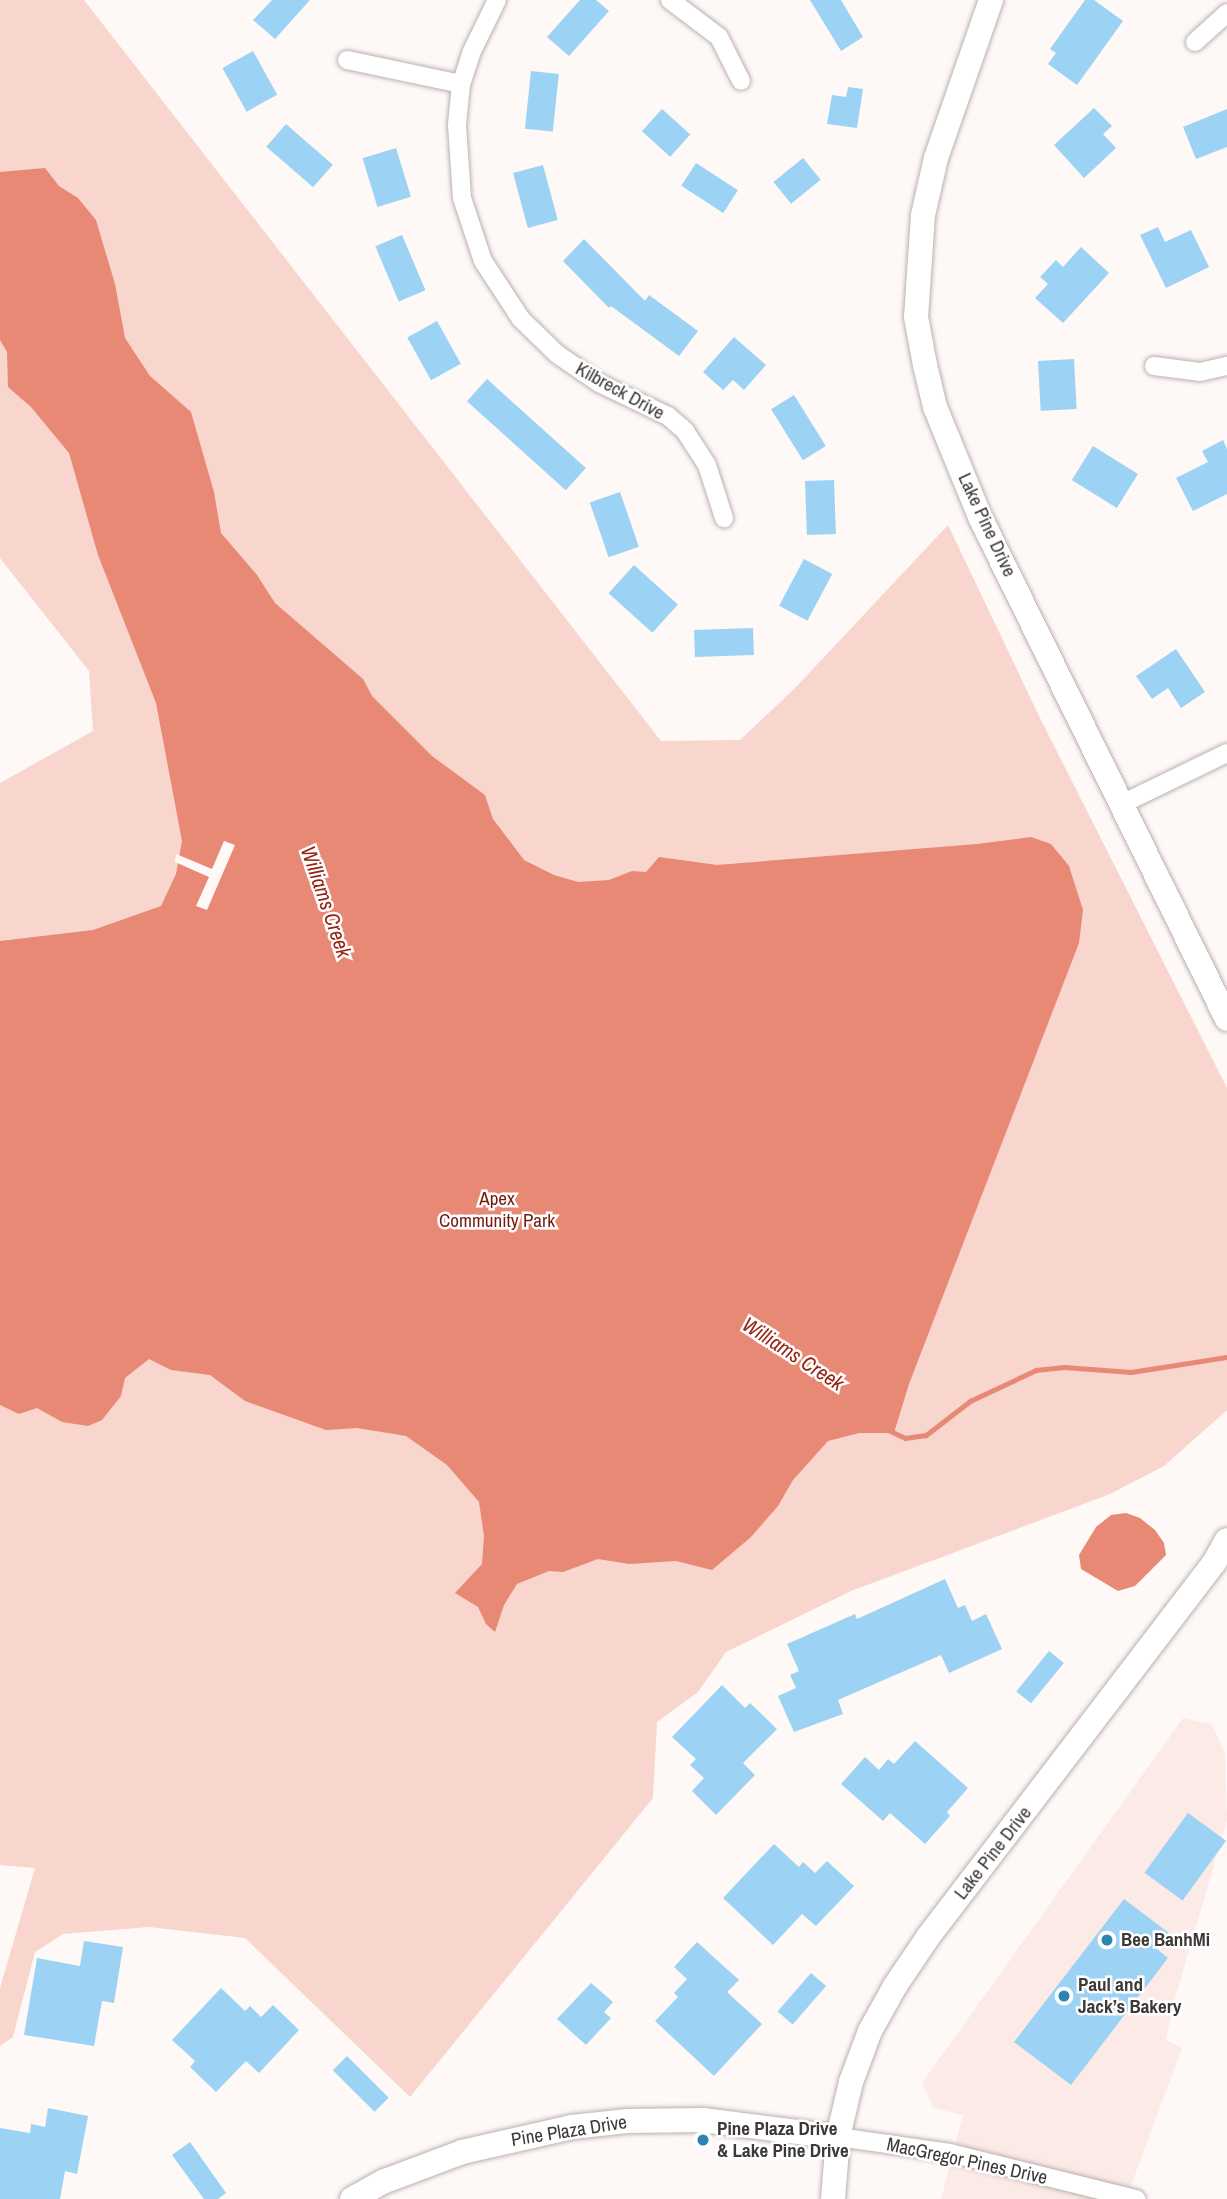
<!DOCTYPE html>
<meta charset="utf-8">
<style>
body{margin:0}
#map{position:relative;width:1227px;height:2199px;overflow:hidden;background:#fef9f7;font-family:"Archivo Narrow",sans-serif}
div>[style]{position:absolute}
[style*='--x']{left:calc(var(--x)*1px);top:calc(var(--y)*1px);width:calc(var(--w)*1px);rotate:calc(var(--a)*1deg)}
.built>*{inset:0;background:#fceae6}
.green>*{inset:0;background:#f8d5cd}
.water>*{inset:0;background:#e88976}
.pier>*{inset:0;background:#fef9f7}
.stream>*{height:5px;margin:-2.5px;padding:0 2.5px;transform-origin:2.5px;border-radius:2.5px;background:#e88976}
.building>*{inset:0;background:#9cd2f3;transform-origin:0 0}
.roads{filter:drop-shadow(0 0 2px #bab1b0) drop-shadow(0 0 2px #bab1b0)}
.street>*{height:18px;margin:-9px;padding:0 9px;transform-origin:9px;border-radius:9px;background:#fff}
.secondary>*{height:24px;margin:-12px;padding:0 12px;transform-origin:12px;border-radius:12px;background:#fff}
.dots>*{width:19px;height:19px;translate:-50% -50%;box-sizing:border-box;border:4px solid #fff;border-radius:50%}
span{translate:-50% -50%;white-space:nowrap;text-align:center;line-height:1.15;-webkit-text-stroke:5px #fff;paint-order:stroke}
.street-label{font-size:19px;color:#3c3938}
.park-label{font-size:19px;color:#711c0f}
.poi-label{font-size:19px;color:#3c3938;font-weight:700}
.left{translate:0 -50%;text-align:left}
.water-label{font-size:21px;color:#952413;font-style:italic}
</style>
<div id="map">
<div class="built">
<i style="clip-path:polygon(1183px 1718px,1212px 1724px,1225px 1753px,1227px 1820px,1174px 2002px,1166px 2040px,1182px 2048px,1126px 2199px,941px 2199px,963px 2115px,933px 2108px,922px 2083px)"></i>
</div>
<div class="green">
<i style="clip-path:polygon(0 0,84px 0,661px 741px,740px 740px,795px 688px,948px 525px,1040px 718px,1227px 1088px,1227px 1410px,1164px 1466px,1110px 1494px,851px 1591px,726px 1652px,698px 1692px,657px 1722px,653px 1798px,410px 2097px,245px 1938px,149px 1927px,63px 1934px,35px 1952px,13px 2037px,0 2046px,0 1988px,35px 1868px,0 1865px,0 783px,93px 731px,89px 671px,0 558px)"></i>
</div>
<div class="water">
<i style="clip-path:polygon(45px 168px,59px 186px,78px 198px,96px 220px,115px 284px,125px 338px,150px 376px,191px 412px,214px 492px,221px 533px,257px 575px,275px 603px,363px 679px,372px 696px,432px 756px,485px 795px,493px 819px,524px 860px,554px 875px,578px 882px,609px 880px,632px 871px,646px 872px,659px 857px,717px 865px,977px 844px,1031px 837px,1051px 844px,1069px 866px,1083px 910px,1079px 943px,909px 1384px,894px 1433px,859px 1433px,828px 1441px,793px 1480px,778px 1506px,751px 1537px,712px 1570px,676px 1561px,629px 1564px,598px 1559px,563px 1572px,549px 1571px,517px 1584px,504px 1605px,495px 1632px,486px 1624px,478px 1607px,455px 1593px,482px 1564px,484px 1536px,479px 1502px,447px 1465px,406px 1436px,357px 1428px,326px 1430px,245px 1401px,210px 1375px,171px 1370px,149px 1359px,125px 1378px,121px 1396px,102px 1420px,88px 1426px,62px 1422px,37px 1408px,19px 1414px,0 1405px,0 941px,93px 930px,161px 906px,176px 874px,182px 841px,156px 703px,98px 555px,69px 453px,31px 407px,8px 387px,7px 352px,0 340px,0 172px)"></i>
<i style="clip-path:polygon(1126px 1513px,1140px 1518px,1155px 1530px,1164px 1543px,1166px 1555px,1135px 1586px,1118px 1591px,1081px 1569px,1079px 1555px,1096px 1527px,1111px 1515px)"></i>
</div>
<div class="pier">
<i style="clip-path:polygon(224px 841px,235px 845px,207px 910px,196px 906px,209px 877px,175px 862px,176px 854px,212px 869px)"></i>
</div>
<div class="stream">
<i style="--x:888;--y:1430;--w:19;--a:25"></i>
<i style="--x:905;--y:1438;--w:21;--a:-8"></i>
<i style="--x:926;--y:1435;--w:56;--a:-37.7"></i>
<i style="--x:970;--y:1401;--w:73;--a:-25.2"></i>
<i style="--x:1036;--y:1370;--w:28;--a:-6"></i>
<i style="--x:1064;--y:1367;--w:67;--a:4.3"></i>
<i style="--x:1131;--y:1372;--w:97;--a:-8.9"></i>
</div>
<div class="building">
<i style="clip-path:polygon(272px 0,310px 0,275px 39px,253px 20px)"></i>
<i style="clip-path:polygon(580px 0,596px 0,609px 11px,569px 56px,547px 37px)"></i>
<i style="clip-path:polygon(810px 0,841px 0,863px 37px,841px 51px)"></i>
<i style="clip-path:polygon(1085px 0,1094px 0,1123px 21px,1077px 85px,1048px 64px,1056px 53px,1050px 49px)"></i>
<i style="left:253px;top:51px;width:50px;height:35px;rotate:61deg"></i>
<i style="left:531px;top:71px;width:28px;height:58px;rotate:6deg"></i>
<i style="clip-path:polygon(848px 87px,863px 89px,857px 128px,827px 124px,832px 95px,846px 97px)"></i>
<i style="clip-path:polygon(1094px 108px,1112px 126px,1103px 134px,1116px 148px,1084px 178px,1054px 145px)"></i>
<i style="left:662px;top:109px;width:38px;height:30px;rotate:42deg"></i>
<i style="clip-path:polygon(1227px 109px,1227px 147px,1196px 159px,1183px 127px)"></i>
<i style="left:286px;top:124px;width:62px;height:30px;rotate:41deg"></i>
<i style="left:396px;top:148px;width:51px;height:35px;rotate:73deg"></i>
<i style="left:803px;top:158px;width:28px;height:38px;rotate:51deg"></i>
<i style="left:696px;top:163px;width:50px;height:27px;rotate:33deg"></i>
<i style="left:543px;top:165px;width:57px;height:31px;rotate:75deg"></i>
<i style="clip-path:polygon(1158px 227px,1165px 242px,1191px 230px,1209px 267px,1166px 288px,1140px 235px)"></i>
<i style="left:402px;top:235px;width:60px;height:29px;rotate:67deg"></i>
<i style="clip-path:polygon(584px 239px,645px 301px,649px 295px,698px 331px,679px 356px,611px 306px,609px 308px,563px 261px)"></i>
<i style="clip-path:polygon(1081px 247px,1109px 273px,1063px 323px,1035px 298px,1048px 284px,1040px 277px,1056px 260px,1063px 267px)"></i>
<i style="left:437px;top:321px;width:49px;height:34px;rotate:61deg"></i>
<i style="clip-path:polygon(734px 337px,766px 365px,744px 390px,733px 380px,723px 390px,703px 372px)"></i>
<i style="left:1074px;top:359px;width:50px;height:36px;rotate:87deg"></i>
<i style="left:487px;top:379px;width:133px;height:30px;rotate:42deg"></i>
<i style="left:794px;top:395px;width:60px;height:27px;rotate:58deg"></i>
<i style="clip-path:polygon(1223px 440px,1227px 449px,1227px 494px,1193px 511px,1176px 478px,1208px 462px,1202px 451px)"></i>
<i style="left:1093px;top:446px;width:53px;height:40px;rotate:32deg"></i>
<i style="left:834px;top:480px;width:54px;height:29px;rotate:88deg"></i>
<i style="left:620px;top:492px;width:58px;height:32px;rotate:71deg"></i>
<i style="left:804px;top:559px;width:32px;height:53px;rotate:28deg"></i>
<i style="left:634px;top:565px;width:59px;height:38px;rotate:42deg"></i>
<i style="left:753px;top:628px;width:27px;height:59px;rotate:88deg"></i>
<i style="clip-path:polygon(1176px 649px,1205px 692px,1181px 708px,1168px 688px,1152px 699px,1136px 676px)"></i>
<i style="clip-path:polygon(945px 1579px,958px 1608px,965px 1605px,972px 1621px,986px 1614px,1002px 1649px,949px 1673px,941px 1655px,838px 1700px,843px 1714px,794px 1732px,778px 1696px,796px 1688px,790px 1675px,799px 1671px,787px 1644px,855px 1614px,857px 1619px)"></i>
<i style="left:1049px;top:1651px;width:19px;height:52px;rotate:39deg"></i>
<i style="clip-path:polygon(722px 1685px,745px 1708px,750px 1703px,777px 1729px,743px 1763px,755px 1775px,716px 1815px,692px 1791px,704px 1778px,690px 1765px,696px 1759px,672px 1737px)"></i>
<i style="clip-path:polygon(915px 1741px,968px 1788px,947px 1812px,950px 1816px,925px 1844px,890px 1813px,883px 1821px,841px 1784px,865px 1757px,879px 1770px,888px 1759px,894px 1764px)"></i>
<i style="left:1188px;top:1813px;width:47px;height:74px;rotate:36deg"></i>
<i style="clip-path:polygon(774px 1844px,799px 1867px,803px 1862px,815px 1873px,827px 1861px,854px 1886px,816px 1926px,802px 1914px,773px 1945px,723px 1898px)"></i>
<i style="clip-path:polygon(1124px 1899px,1169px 1933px,1157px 1949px,1168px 1958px,1071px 2085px,1014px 2042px)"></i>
<i style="clip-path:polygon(84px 1941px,123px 1947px,114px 2003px,102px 2001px,94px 2046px,24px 2035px,37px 1958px,80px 1966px)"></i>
<i style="clip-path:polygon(697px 1942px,739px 1980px,727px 1992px,762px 2024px,714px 2076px,655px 2021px,678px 1997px,674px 1993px,687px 1979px,674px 1967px)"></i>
<i style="left:811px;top:1973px;width:20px;height:51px;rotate:41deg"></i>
<i style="clip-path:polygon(591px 1983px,613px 2002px,604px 2012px,611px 2018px,586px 2045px,557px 2019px)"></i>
<i style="clip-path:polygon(221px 1988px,245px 2011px,250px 2006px,261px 2017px,273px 2005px,299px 2030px,259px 2073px,246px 2061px,216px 2092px,190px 2067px,195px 2061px,172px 2040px)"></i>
<i style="left:347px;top:2056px;width:59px;height:20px;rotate:45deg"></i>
<i style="clip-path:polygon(48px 2108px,88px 2116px,77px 2174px,65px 2171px,60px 2199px,0 2199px,0 2128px,30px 2133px,31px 2124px,45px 2127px)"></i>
<i style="clip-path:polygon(190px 2142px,226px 2193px,218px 2199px,204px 2199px,172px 2155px)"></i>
</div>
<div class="roads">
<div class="street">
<i style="--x:497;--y:0;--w:57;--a:116.1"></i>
<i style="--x:472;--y:51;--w:35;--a:108"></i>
<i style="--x:461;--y:84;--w:41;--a:95.6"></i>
<i style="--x:457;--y:125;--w:73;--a:86.1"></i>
<i style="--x:462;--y:198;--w:66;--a:71.6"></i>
<i style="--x:483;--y:261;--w:69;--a:56.8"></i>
<i style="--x:521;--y:319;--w:50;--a:44.2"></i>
<i style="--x:557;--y:354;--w:51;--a:34.6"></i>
<i style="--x:599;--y:383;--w:76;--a:25.6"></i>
<i style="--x:668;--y:416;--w:23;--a:41"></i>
<i style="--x:685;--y:431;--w:40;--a:57.1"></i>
<i style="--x:707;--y:465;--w:56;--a:72.2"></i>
<i style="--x:670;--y:0;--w:61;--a:37.1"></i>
<i style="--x:719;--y:37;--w:49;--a:63.4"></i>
<i style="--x:1195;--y:42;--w:43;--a:-42.2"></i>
<i style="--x:347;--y:60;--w:116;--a:11.9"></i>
<i style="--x:1154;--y:366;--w:46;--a:7.4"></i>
<i style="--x:1200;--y:372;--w:28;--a:-13"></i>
<i style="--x:1122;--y:804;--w:117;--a:-25.9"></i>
<i style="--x:838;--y:2137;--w:113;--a:8.1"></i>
<i style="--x:950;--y:2153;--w:192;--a:13.9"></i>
</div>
<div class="secondary">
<i style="--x:991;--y:0;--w:167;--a:109.2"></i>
<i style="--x:936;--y:158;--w:58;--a:102.8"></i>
<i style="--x:923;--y:215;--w:102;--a:93.9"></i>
<i style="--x:916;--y:317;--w:49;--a:79.4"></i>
<i style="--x:925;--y:365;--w:43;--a:76.6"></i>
<i style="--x:935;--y:407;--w:121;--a:67.7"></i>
<i style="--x:981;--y:519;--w:557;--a:63.8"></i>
<i style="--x:352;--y:2199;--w:38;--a:-29"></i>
<i style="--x:385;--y:2181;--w:82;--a:-20.6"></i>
<i style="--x:462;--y:2152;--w:113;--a:-12.8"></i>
<i style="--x:572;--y:2127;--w:56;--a:-6.1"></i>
<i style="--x:628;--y:2121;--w:75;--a:-0.8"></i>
<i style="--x:703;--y:2120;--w:136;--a:7.2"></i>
<i style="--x:833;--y:2199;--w:62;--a:-85.4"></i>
<i style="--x:838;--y:2137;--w:57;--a:-76.7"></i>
<i style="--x:851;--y:2082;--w:54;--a:-69.6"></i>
<i style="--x:870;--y:2031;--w:51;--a:-60.9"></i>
<i style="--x:895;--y:1986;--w:59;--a:-56"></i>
<i style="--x:928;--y:1937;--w:471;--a:-52.6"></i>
<i style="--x:1214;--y:1563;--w:26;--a:-61"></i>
</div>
</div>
<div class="dots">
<i style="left:1107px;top:1940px;background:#2b85b3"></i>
<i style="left:1064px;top:1996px;background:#2b85b3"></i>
<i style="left:703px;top:2140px;background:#2b85b3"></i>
</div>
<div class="street-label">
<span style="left:620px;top:391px;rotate:29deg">Kilbreck Drive</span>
<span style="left:987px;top:525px;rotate:65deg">Lake Pine Drive</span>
<span style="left:993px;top:1853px;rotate:-52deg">Lake Pine Drive</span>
<span style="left:569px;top:2131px;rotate:-9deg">Pine Plaza Drive</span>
<span style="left:967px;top:2161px;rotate:12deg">MacGregor Pines Drive</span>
</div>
<div class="park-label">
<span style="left:497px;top:1210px">Apex<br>Community Park</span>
</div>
<div class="poi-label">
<span class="left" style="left:1121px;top:1940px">Bee BanhMi</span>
<span class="left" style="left:1078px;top:1996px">Paul and<br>Jack’s Bakery</span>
<span class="left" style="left:717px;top:2140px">Pine Plaza Drive<br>&amp; Lake Pine Drive</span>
</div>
<div class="water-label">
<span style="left:326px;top:902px;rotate:71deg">Williams Creek</span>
<span style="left:793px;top:1354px;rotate:33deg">Williams Creek</span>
</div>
</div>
